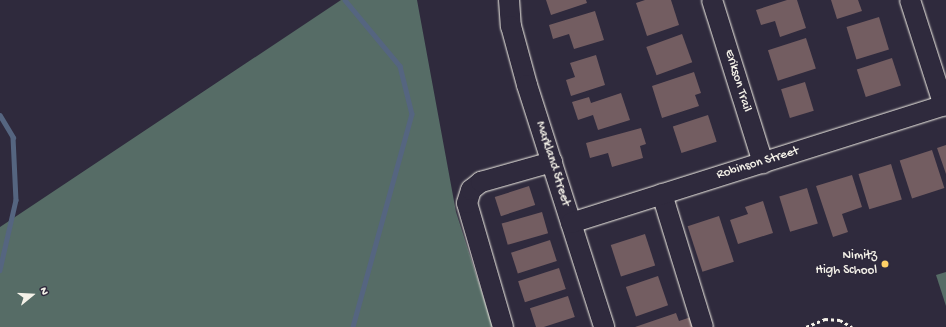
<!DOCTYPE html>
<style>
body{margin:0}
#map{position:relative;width:946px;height:327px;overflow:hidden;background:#2f2a3d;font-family:"Gochi Hand",sans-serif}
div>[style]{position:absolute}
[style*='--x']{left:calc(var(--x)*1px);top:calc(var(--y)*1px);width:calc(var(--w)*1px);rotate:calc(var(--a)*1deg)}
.green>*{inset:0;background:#566c66}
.stream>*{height:4.5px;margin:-2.25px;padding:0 2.25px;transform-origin:2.25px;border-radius:2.25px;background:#556580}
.building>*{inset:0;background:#735d61;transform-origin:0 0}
.path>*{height:2.5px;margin-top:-1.25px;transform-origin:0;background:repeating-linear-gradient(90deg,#f4f1e8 0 3px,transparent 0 6px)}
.roads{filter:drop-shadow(0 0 1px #f4f1e8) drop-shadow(0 0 1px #f4f1e8)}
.minor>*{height:20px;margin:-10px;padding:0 10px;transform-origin:10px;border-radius:10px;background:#2f2a3d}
.dots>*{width:11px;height:11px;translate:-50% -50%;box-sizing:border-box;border:2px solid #2f2a3d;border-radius:50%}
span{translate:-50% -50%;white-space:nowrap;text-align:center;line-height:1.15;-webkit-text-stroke:3px #2f2a3d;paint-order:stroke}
.street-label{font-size:13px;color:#f4f1e8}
.poi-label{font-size:13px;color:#f4f1e8}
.right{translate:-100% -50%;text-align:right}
.north{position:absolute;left:12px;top:275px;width:40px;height:40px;-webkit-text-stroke:3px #2f2a3d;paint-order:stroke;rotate:72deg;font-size:11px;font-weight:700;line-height:16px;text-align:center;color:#f4f1e8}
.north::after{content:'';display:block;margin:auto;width:14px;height:18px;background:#f4f1e8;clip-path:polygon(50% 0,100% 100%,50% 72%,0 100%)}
</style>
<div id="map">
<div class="green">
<i style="clip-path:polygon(341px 0,417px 0,456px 212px,493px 327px,0 327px,0 227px)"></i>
<i style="clip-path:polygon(946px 272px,946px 306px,936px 275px)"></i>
</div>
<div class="stream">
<i style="--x:345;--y:0;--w:86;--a:50.2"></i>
<i style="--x:400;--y:66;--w:49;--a:76"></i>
<i style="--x:412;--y:114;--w:221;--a:105.5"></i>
<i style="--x:0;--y:115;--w:26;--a:59"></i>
<i style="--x:13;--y:137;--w:63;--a:87.3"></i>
<i style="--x:16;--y:200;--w:72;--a:102.9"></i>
</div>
<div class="building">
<i style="clip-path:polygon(546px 0,586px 0,587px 3px,551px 15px)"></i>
<i style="clip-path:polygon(645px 0,671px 0,679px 25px,647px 36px,636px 3px)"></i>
<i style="clip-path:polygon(787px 0,797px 0,806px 28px,780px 37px,775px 21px,761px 25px,756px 10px)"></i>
<i style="clip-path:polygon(831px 0,858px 0,862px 11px,837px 19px)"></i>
<i style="clip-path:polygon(595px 11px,604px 40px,574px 49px,569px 34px,553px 39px,549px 25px)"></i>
<i style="left:879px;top:17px;width:34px;height:34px;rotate:73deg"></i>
<i style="left:682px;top:34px;width:30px;height:38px;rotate:70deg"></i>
<i style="left:806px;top:38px;width:32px;height:40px;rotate:72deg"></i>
<i style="clip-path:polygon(596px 55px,605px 85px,571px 96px,566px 80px,575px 77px,570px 63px)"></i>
<i style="left:892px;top:58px;width:29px;height:37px;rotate:72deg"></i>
<i style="clip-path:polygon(694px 72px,701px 93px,695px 95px,699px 106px,662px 118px,652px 86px)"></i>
<i style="left:805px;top:82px;width:30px;height:25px;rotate:73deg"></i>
<i style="clip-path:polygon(621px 93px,630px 120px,598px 130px,593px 115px,578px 120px,572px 102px,589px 97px,591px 103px)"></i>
<i style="left:708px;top:115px;width:28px;height:37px;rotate:72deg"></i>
<i style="clip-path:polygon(641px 128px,646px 144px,640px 146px,643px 158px,612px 167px,608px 153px,590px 158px,586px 143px)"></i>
<i style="clip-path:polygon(946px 145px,946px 174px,937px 148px)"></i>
<i style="left:932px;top:150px;width:40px;height:34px;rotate:72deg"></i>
<i style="left:891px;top:164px;width:37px;height:34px;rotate:73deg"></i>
<i style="clip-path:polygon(852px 175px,862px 207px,842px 214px,848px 232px,833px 237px,816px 186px)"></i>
<i style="left:529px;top:186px;width:20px;height:36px;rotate:72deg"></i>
<i style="left:807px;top:188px;width:37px;height:29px;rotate:73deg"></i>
<i style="clip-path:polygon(763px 201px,773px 233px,738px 244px,730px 220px,748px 214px,745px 207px)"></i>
<i style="left:542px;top:212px;width:22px;height:42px;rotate:74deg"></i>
<i style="left:719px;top:216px;width:48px;height:33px;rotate:72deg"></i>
<i style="left:645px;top:234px;width:33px;height:36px;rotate:72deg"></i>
<i style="left:550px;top:240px;width:22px;height:41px;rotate:72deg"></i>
<i style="left:559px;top:268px;width:22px;height:43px;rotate:72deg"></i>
<i style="left:658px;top:276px;width:31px;height:34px;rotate:71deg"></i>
<i style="left:568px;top:296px;width:22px;height:40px;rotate:72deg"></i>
<i style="clip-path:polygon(676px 313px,679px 321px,691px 317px,694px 327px,635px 327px)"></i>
</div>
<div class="path">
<i style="--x:806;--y:327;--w:21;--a:-23"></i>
<i style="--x:825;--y:319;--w:15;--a:4"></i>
<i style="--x:840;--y:320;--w:14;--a:30"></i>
</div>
<div class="roads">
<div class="minor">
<i style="--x:509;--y:0;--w:26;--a:86"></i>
<i style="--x:511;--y:26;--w:61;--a:74.8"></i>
<i style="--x:527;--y:85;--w:254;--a:72.3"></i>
<i style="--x:712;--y:0;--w:171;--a:72.6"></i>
<i style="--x:910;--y:0;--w:111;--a:72.2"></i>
<i style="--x:662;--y:194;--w:139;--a:72.9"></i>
<i style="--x:571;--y:223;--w:393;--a:-17.5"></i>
<i style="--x:503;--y:327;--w:129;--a:-106.2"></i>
<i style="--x:467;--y:203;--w:14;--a:-73"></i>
<i style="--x:471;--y:190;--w:13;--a:-39"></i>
<i style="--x:481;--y:182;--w:74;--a:-15.7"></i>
</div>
</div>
<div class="dots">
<i style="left:885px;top:264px;background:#ffd166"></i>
</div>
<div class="street-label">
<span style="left:737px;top:81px;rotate:73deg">Erikson Trail</span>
<span style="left:552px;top:164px;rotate:72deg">Markland Street</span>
<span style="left:758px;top:164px;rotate:-17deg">Robinson Street</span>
</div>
<div class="poi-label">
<span class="right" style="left:877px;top:264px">Nimitz<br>High School</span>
</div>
<div class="north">N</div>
</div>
